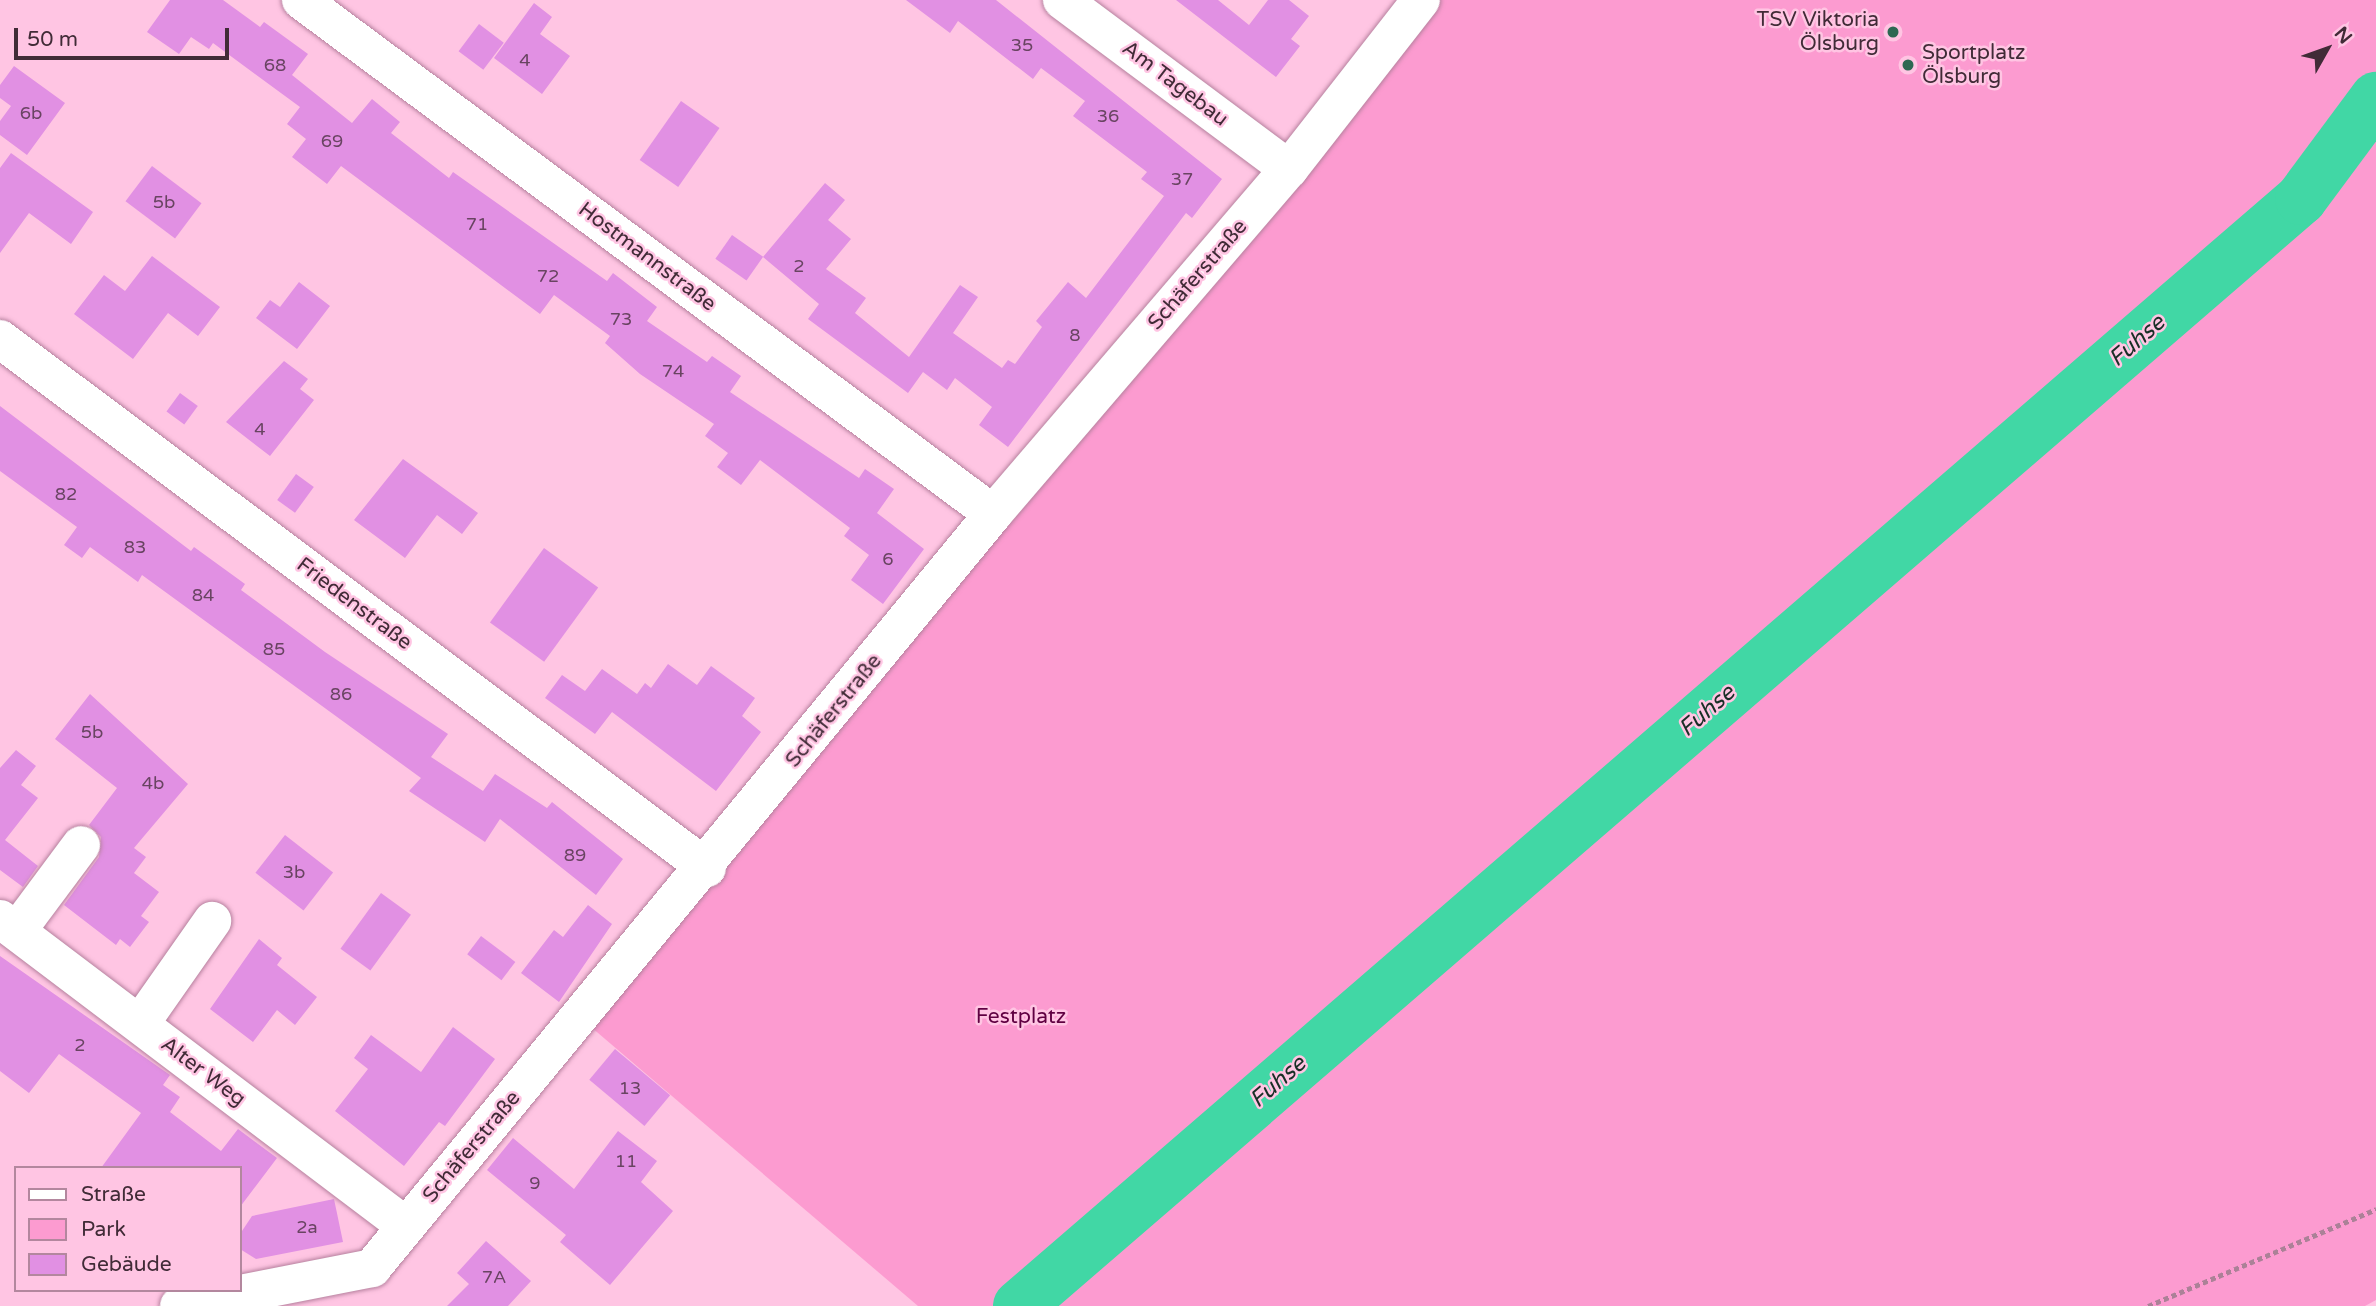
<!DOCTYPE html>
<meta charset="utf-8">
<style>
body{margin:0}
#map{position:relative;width:2376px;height:1306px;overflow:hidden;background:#ffc5e3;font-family:"Varela Round",sans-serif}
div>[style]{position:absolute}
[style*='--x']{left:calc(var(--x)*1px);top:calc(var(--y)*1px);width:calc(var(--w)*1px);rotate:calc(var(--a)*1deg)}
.green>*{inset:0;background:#fc9bd0}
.river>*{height:52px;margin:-26px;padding:0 26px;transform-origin:26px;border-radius:26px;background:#41d7a5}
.building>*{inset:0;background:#e190e3;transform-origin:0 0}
.path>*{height:4.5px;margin-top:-2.25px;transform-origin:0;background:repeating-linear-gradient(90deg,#ab8197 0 5px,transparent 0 8.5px)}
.roads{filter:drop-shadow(0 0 2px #b6819e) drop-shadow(0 0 2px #b6819e)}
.minor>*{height:38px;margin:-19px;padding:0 19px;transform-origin:19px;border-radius:19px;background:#fff}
.dots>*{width:19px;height:19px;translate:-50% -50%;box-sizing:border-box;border:4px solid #ffc5e3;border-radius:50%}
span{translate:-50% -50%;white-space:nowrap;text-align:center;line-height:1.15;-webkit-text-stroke:5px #ffc5e3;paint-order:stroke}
.number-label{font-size:18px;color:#694462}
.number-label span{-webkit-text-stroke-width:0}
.poi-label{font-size:21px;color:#412b37}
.right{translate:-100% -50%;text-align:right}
.left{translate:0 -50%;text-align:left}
.street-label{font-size:21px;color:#412b37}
.park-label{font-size:21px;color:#600042}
.water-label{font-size:23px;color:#182f26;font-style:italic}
.legend{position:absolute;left:14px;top:1166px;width:228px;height:126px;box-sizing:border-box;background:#ffc5e3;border:2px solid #b3879e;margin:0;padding:9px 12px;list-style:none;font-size:21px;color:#412b37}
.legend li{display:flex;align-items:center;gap:14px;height:35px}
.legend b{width:35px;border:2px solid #b3879e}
.north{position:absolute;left:2292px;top:14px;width:70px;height:70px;-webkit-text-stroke:5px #ffc5e3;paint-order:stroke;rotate:50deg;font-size:19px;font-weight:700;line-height:28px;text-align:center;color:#412b37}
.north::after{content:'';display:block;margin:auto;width:24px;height:32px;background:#412b37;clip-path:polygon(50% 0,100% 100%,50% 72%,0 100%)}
.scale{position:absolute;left:14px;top:28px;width:215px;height:32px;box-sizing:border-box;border:4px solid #412b37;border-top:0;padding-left:9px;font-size:21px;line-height:24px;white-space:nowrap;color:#412b37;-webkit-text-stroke:5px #ffc5e3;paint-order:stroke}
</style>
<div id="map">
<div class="green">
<i style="clip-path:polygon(1434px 0,2376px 0,2376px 1300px,2365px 1306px,918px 1306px,591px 1027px)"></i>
</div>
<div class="river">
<i style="--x:1019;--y:1306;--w:1694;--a:-40.81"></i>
<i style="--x:2301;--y:199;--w:126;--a:-53.4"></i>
</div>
<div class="building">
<i style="clip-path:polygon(170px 0,223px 0,260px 27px,264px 22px,308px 54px,292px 75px,352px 123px,372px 99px,400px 122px,391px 133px,449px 178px,453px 172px,607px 281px,613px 273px,657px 307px,647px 321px,707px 362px,712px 356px,741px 376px,730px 392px,859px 478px,865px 469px,894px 489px,877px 513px,924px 549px,883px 604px,851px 580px,869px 555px,844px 536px,850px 528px,760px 460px,741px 485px,717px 467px,728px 453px,705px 436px,714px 424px,640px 374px,605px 343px,610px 336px,554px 295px,540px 314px,341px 166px,327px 184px,292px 157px,306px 139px,287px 124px,300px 107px,213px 43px,209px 49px,191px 37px,179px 54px,147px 32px)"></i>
<i style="clip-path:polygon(906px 0,996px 0,1222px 179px,1192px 218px,1186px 213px,1008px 447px,979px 425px,992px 407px,955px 378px,947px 390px,923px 372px,908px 393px,808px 319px,819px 304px,763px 257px,825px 183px,845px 200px,828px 220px,851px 239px,826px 269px,866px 298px,855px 313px,909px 357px,960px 285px,978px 297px,953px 333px,1002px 368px,1008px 360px,1015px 364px,1042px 327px,1036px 321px,1068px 282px,1086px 298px,1164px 196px,1141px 179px,1147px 172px,1073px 116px,1085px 101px,1041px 68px,1033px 79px,958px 21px,950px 33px)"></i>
<i style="clip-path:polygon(1176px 0,1218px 0,1249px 25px,1268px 0,1289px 0,1309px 16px,1291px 39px,1300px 46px,1276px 77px)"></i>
<i style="clip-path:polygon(534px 3px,552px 17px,540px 34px,570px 56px,542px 94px,494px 58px)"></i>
<i style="left:479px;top:24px;width:31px;height:34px;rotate:37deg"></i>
<i style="clip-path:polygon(14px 66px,65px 103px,27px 155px,0 135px,0 121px,11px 106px,0 98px,0 85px)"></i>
<i style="left:681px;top:101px;width:47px;height:72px;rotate:35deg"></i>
<i style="clip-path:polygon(11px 153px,93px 212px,71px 244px,29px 213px,0 253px,0 168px)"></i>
<i style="left:152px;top:166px;width:62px;height:44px;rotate:37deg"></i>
<i style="left:732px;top:235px;width:38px;height:29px;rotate:35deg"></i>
<i style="clip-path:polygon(152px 256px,220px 307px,198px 336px,168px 313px,133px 359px,74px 314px,104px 275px,125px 291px)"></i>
<i style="clip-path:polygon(299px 282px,330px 306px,297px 349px,256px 318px,270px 300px,280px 307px)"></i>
<i style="clip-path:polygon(284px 361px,308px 379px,300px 389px,314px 400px,270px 456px,226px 422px)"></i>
<i style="left:180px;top:393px;width:22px;height:23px;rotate:36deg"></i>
<i style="clip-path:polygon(0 406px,191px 551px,194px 547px,245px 584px,241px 590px,325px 652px,448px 734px,431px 757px,483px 791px,495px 774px,547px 808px,552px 802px,623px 859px,596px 895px,500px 819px,485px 842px,409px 791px,421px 778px,142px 575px,138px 582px,90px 547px,82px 558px,64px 545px,77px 527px,0 471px)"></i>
<i style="clip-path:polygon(403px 459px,478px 513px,462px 534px,437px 515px,405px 558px,354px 520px)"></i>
<i style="left:296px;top:474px;width:22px;height:32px;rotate:36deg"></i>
<i style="left:544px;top:548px;width:67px;height:92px;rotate:36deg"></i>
<i style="clip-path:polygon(668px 664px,697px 685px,711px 666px,755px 698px,742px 716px,761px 732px,716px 791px,612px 712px,595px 734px,545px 698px,562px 675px,585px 691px,602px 669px,637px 694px,645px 683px,651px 688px)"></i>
<i style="clip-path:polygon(90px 694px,188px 784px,134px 848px,146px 857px,134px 873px,159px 892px,141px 916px,149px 922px,130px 947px,120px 939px,116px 945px,64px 905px,99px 857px,101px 837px,89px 825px,117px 788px,55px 739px)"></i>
<i style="clip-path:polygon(16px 750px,36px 766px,21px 785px,38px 798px,5px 840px,38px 866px,23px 887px,0 870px,0 768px)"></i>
<i style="left:285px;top:835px;width:61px;height:48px;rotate:38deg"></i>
<i style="left:381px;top:893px;width:37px;height:69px;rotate:36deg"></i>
<i style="clip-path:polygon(588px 905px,612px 924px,559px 1002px,521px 973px,554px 930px,563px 937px)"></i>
<i style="left:481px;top:936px;width:43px;height:23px;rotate:37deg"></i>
<i style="clip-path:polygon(259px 939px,282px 958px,277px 965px,317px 997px,295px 1025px,277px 1010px,253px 1042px,210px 1009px)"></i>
<i style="clip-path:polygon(0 956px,170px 1075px,163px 1085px,180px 1097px,170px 1112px,221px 1151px,238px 1129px,277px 1158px,240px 1207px,240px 1168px,101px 1168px,141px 1113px,59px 1054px,29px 1093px,0 1071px)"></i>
<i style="clip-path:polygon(453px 1027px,495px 1059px,445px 1126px,439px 1122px,404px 1166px,335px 1111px,368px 1069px,354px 1058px,371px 1035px,421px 1072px)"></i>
<i style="left:615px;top:1049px;width:72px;height:40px;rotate:40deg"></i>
<i style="clip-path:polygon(618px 1131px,657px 1161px,641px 1182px,673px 1211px,610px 1285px,560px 1242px,566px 1235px,487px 1170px,513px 1138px,574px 1189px)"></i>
<i style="clip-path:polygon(334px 1199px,343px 1242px,256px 1259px,240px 1249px,240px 1234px,252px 1216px)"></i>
<i style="clip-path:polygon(486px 1241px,531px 1281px,508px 1306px,447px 1306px,469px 1284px,457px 1273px)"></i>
</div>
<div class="path">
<i style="--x:2148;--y:1306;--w:248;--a:-23"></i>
</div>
<div class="roads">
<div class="minor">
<i style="--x:301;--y:0;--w:862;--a:36.6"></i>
<i style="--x:1062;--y:0;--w:283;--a:36.7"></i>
<i style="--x:0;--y:339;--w:883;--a:36.81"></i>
<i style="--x:0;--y:919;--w:509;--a:37.1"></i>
<i style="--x:17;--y:931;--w:107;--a:-53.3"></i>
<i style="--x:140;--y:1024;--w:126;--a:-55"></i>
<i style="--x:179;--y:1306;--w:197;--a:-11.1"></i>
<i style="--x:372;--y:1268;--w:977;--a:-50.52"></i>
<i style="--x:993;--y:514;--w:455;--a:-49.4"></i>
<i style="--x:1289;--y:169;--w:214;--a:-52"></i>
</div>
</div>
<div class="dots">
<i style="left:1893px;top:32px;background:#2d6852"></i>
<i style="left:1908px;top:65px;background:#2d6852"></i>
</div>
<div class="number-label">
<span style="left:1022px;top:45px">35</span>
<span style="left:525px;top:60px">4</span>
<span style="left:275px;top:65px">68</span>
<span style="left:31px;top:113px">6b</span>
<span style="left:1108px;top:116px">36</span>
<span style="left:332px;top:141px">69</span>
<span style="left:1182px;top:179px">37</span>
<span style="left:164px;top:202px">5b</span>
<span style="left:477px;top:224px">71</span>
<span style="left:799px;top:266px">2</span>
<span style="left:548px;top:276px">72</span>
<span style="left:621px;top:319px">73</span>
<span style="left:1075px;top:335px">8</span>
<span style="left:673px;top:371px">74</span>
<span style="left:260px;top:429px">4</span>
<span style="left:66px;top:494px">82</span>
<span style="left:135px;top:547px">83</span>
<span style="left:888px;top:559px">6</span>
<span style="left:203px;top:595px">84</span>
<span style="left:274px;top:649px">85</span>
<span style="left:341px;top:694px">86</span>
<span style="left:92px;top:732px">5b</span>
<span style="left:153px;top:783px">4b</span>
<span style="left:575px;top:855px">89</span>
<span style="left:294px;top:872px">3b</span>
<span style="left:80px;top:1045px">2</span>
<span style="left:630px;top:1088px">13</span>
<span style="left:626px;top:1161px">11</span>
<span style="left:535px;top:1183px">9</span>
<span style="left:307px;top:1227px">2a</span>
<span style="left:494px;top:1277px">7A</span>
</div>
<div class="poi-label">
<span class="right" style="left:1879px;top:32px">TSV Viktoria<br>Ölsburg</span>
<span class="left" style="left:1922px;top:65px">Sportplatz<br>Ölsburg</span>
</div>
<div class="street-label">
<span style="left:1175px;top:84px;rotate:37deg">Am Tagebau</span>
<span style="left:647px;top:257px;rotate:37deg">Hostmannstraße</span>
<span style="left:1198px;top:275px;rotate:-49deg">Schäferstraße</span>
<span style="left:354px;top:604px;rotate:37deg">Friedenstraße</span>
<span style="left:834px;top:711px;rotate:-51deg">Schäferstraße</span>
<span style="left:203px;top:1072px;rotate:37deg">Alter Weg</span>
<span style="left:472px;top:1147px;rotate:-50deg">Schäferstraße</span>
</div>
<div class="park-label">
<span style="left:1021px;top:1017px">Festplatz</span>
</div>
<div class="water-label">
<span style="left:2137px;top:341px;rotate:-41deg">Fuhse</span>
<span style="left:1707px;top:711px;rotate:-41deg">Fuhse</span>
<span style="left:1278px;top:1082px;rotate:-41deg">Fuhse</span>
</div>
<ul class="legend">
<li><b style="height:9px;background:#fff"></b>Straße</li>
<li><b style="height:19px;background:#fc9bd0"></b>Park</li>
<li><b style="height:19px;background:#e190e3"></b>Gebäude</li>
</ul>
<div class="north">N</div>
<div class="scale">50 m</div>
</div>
